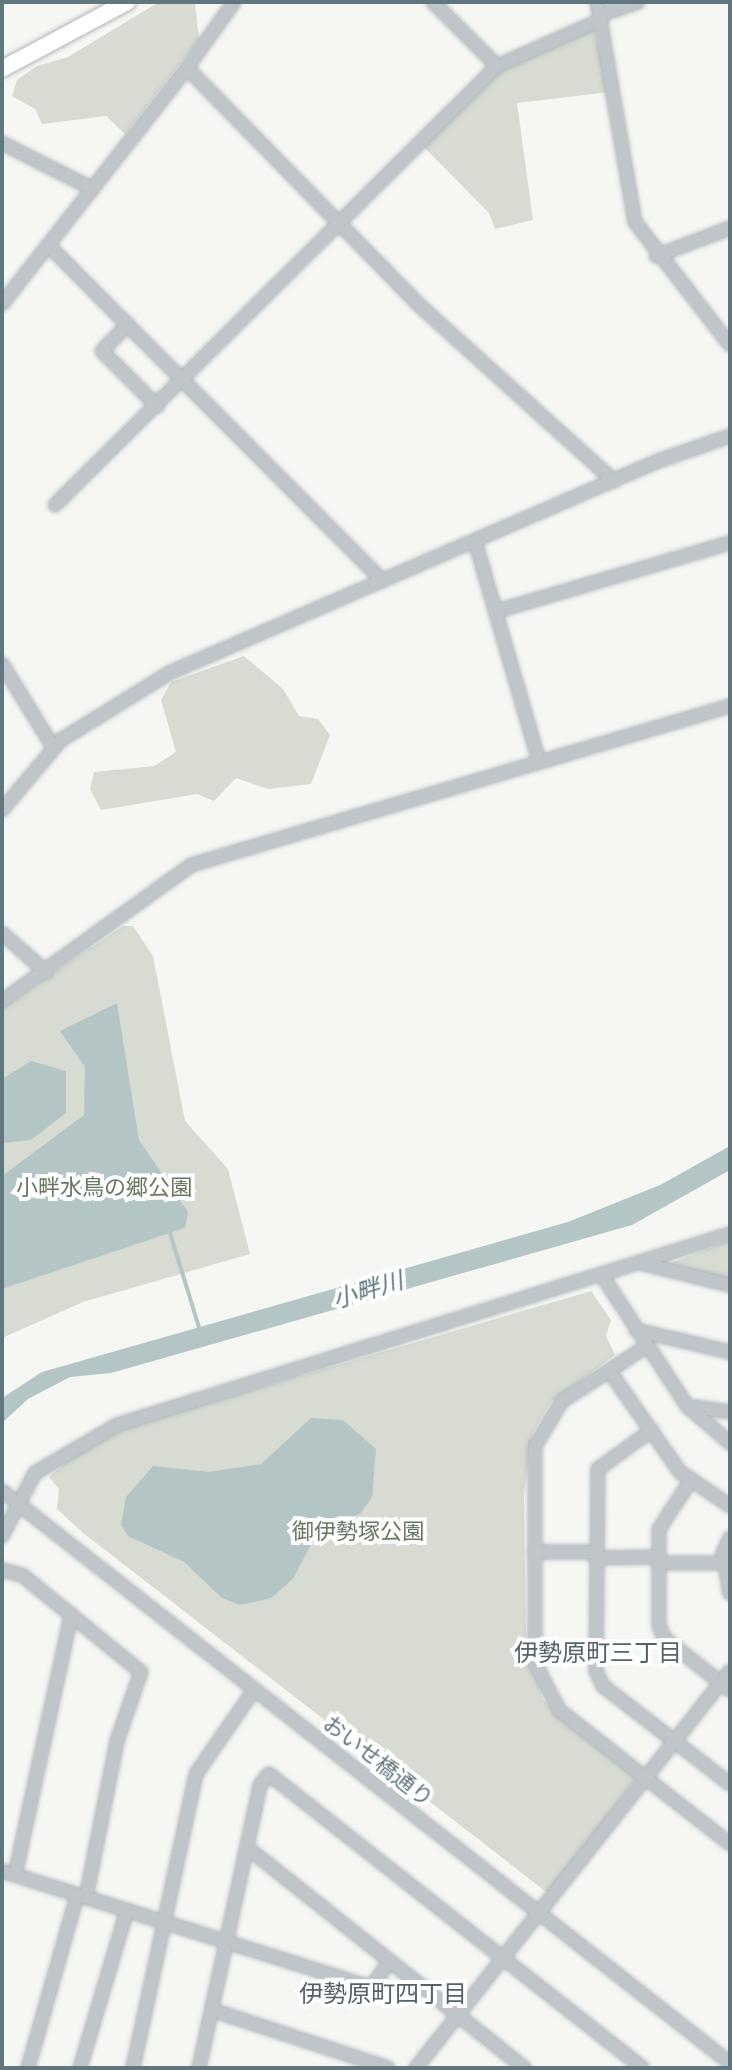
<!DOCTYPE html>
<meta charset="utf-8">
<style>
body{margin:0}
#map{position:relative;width:732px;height:2070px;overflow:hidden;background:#f6f6f3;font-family:Rubik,"Noto Sans JP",sans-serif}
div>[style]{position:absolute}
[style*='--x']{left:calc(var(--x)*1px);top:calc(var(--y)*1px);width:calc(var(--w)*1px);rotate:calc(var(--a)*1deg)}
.green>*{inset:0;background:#d7dbd2}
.water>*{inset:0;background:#b4c5c6}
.stream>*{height:4px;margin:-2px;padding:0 2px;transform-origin:2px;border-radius:2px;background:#b4c5c6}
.roads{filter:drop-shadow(0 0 2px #aeb6b9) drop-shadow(0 0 2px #aeb6b9)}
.minor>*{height:12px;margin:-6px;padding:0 6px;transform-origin:6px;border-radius:6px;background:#bfc5c8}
.major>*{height:16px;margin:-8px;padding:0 8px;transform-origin:8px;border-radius:8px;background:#fff}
span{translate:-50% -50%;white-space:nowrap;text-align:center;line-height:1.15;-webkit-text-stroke:8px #fff;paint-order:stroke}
.park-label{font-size:22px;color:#677760}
.street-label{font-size:22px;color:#61777f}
.water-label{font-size:24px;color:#5b777a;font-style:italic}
.neighbourhood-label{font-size:24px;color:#536369}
.frame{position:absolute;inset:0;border:4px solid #61777f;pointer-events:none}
</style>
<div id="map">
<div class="green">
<i style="clip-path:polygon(159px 2px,195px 2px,199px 39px,125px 134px,106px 116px,42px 124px,35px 109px,12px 96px,17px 80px,37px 66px,68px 57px)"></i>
<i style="clip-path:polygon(593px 29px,610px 92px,517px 103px,533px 220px,495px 229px,489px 213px,424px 147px,505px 66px)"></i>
<i style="clip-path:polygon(244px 656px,283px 689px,299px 716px,318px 719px,330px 735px,311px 784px,268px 789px,236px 778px,214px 801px,197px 794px,101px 810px,90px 789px,94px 772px,154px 766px,176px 752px,161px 700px,171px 682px)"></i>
<i style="clip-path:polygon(123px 926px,133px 926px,153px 956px,185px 1121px,228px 1169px,250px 1254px,83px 1302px,2px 1338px,2px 1008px)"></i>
<i style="clip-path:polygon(730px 1241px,730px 1282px,663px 1266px)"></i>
<i style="clip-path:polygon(591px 1291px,611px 1320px,606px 1336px,615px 1355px,551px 1402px,532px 1434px,524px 1494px,526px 1643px,543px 1700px,636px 1778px,549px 1894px,82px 1532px,57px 1509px,59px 1489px,49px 1477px,85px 1447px,139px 1423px)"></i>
</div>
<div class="water">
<i style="clip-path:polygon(117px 1003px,139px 1140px,188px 1212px,185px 1228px,2px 1289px,2px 1176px,84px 1115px,85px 1067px,60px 1031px)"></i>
<i style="clip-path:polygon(31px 1061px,66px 1071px,66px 1113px,31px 1140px,2px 1143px,2px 1079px)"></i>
<i style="clip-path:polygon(730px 1146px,730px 1170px,632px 1225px,111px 1373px,70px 1377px,28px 1399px,2px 1423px,2px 1398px,42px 1372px,568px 1222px,660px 1185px)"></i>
<i style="clip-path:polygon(311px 1418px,343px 1420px,376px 1449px,372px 1497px,361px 1513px,314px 1539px,293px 1579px,271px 1598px,240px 1605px,222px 1598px,184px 1562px,128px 1536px,121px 1525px,126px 1497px,153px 1466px,209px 1472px,261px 1464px)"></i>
</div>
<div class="stream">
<i style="--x:170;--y:1233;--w:106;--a:72.9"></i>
</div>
<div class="roads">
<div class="minor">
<i style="--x:234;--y:2;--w:81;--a:125.5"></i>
<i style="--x:187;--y:68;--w:330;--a:45.6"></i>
<i style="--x:418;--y:304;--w:264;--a:42.1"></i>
<i style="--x:433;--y:2;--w:91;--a:45"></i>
<i style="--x:597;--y:2;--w:223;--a:80.2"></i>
<i style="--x:635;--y:222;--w:155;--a:52.3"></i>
<i style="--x:600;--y:15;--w:40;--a:-18.9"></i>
<i style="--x:2;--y:143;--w:100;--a:26.8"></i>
<i style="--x:48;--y:245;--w:474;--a:45.1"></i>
<i style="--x:656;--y:256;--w:79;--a:-20.7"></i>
<i style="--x:2;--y:304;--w:300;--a:-51.9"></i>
<i style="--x:128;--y:324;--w:37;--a:134"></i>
<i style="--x:102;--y:351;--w:78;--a:45"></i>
<i style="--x:55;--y:505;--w:623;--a:-44.8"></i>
<i style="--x:497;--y:66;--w:114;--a:-23.9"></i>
<i style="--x:475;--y:541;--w:229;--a:73.8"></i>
<i style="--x:497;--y:611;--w:243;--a:-16.3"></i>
<i style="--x:2;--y:664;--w:97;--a:58.4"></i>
<i style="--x:2;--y:810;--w:92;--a:-49.9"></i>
<i style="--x:61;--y:740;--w:127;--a:-31.8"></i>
<i style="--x:169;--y:673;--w:533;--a:-23.44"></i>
<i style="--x:658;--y:461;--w:76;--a:-19.1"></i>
<i style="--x:2;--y:933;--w:59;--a:41.6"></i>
<i style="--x:2;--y:1001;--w:233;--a:-35.7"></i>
<i style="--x:191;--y:865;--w:562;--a:-16.44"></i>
<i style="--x:644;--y:1264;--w:89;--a:13.7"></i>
<i style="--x:603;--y:1277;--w:154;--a:56.9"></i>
<i style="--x:687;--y:1406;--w:57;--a:40.7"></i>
<i style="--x:636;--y:1330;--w:97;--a:13.2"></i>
<i style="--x:647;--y:1346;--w:101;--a:147.1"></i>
<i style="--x:562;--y:1401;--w:52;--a:121"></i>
<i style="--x:535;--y:1446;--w:217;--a:90"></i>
<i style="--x:535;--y:1663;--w:53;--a:62.9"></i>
<i style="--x:559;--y:1710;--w:217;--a:38.1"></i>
<i style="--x:610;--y:1372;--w:122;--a:55"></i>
<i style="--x:680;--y:1472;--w:60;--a:34.2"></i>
<i style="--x:687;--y:1406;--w:43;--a:7.9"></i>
<i style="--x:652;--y:1430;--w:67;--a:144.2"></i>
<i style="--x:598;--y:1469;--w:202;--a:90.6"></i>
<i style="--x:596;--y:1671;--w:17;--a:65"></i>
<i style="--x:603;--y:1686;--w:160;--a:37.7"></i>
<i style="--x:691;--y:1480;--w:59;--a:123.1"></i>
<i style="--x:659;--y:1529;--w:97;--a:90"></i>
<i style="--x:659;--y:1626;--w:14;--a:65"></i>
<i style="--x:665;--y:1639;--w:83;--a:38.1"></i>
<i style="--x:2;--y:1491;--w:926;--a:38.16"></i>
<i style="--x:2;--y:1536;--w:71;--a:-62.4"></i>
<i style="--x:35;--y:1473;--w:95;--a:-30.3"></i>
<i style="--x:117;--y:1425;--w:642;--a:-17.31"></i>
<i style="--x:730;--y:1538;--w:17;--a:115"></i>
<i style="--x:723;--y:1553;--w:41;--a:80.1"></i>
<i style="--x:534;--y:1552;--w:61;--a:0"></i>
<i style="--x:595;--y:1558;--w:63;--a:-0.9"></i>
<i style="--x:658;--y:1563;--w:65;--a:0"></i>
<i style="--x:2;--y:1570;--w:21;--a:14"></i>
<i style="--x:22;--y:1575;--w:154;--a:39.2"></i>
<i style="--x:141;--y:1672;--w:73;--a:109.2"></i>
<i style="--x:117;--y:1741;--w:160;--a:101.2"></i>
<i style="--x:249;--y:1849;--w:352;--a:38.5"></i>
<i style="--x:2;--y:1871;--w:387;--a:17.5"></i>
<i style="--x:371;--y:1987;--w:29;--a:-54"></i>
<i style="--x:15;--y:1875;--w:266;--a:-77.8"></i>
<i style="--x:215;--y:2011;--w:182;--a:18.2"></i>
<i style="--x:28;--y:2068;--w:179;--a:-74.1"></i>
<i style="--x:80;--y:2068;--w:165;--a:-73.4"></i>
<i style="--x:133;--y:2068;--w:301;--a:-77.9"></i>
<i style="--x:196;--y:1774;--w:102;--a:-55.4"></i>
<i style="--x:199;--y:2068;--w:289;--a:-77.8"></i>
<i style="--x:260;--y:1785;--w:14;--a:-51"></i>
<i style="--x:269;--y:1774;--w:475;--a:38.2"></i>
<i style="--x:416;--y:2068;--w:506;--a:-51.66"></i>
</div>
<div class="major">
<i style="--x:2;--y:69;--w:142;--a:-28.2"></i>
</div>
</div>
<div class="park-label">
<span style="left:104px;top:1188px">小畔水鳥の郷公園</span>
<span style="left:358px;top:1532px">御伊勢塚公園</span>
</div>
<div class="street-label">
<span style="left:378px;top:1761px;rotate:38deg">おいせ橋通り</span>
</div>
<div class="water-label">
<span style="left:368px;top:1291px;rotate:-17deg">小畔川</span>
</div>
<div class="neighbourhood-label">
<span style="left:598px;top:1654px">伊勢原町三丁目</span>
<span style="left:383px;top:1995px">伊勢原町四丁目</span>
</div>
<div class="frame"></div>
</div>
